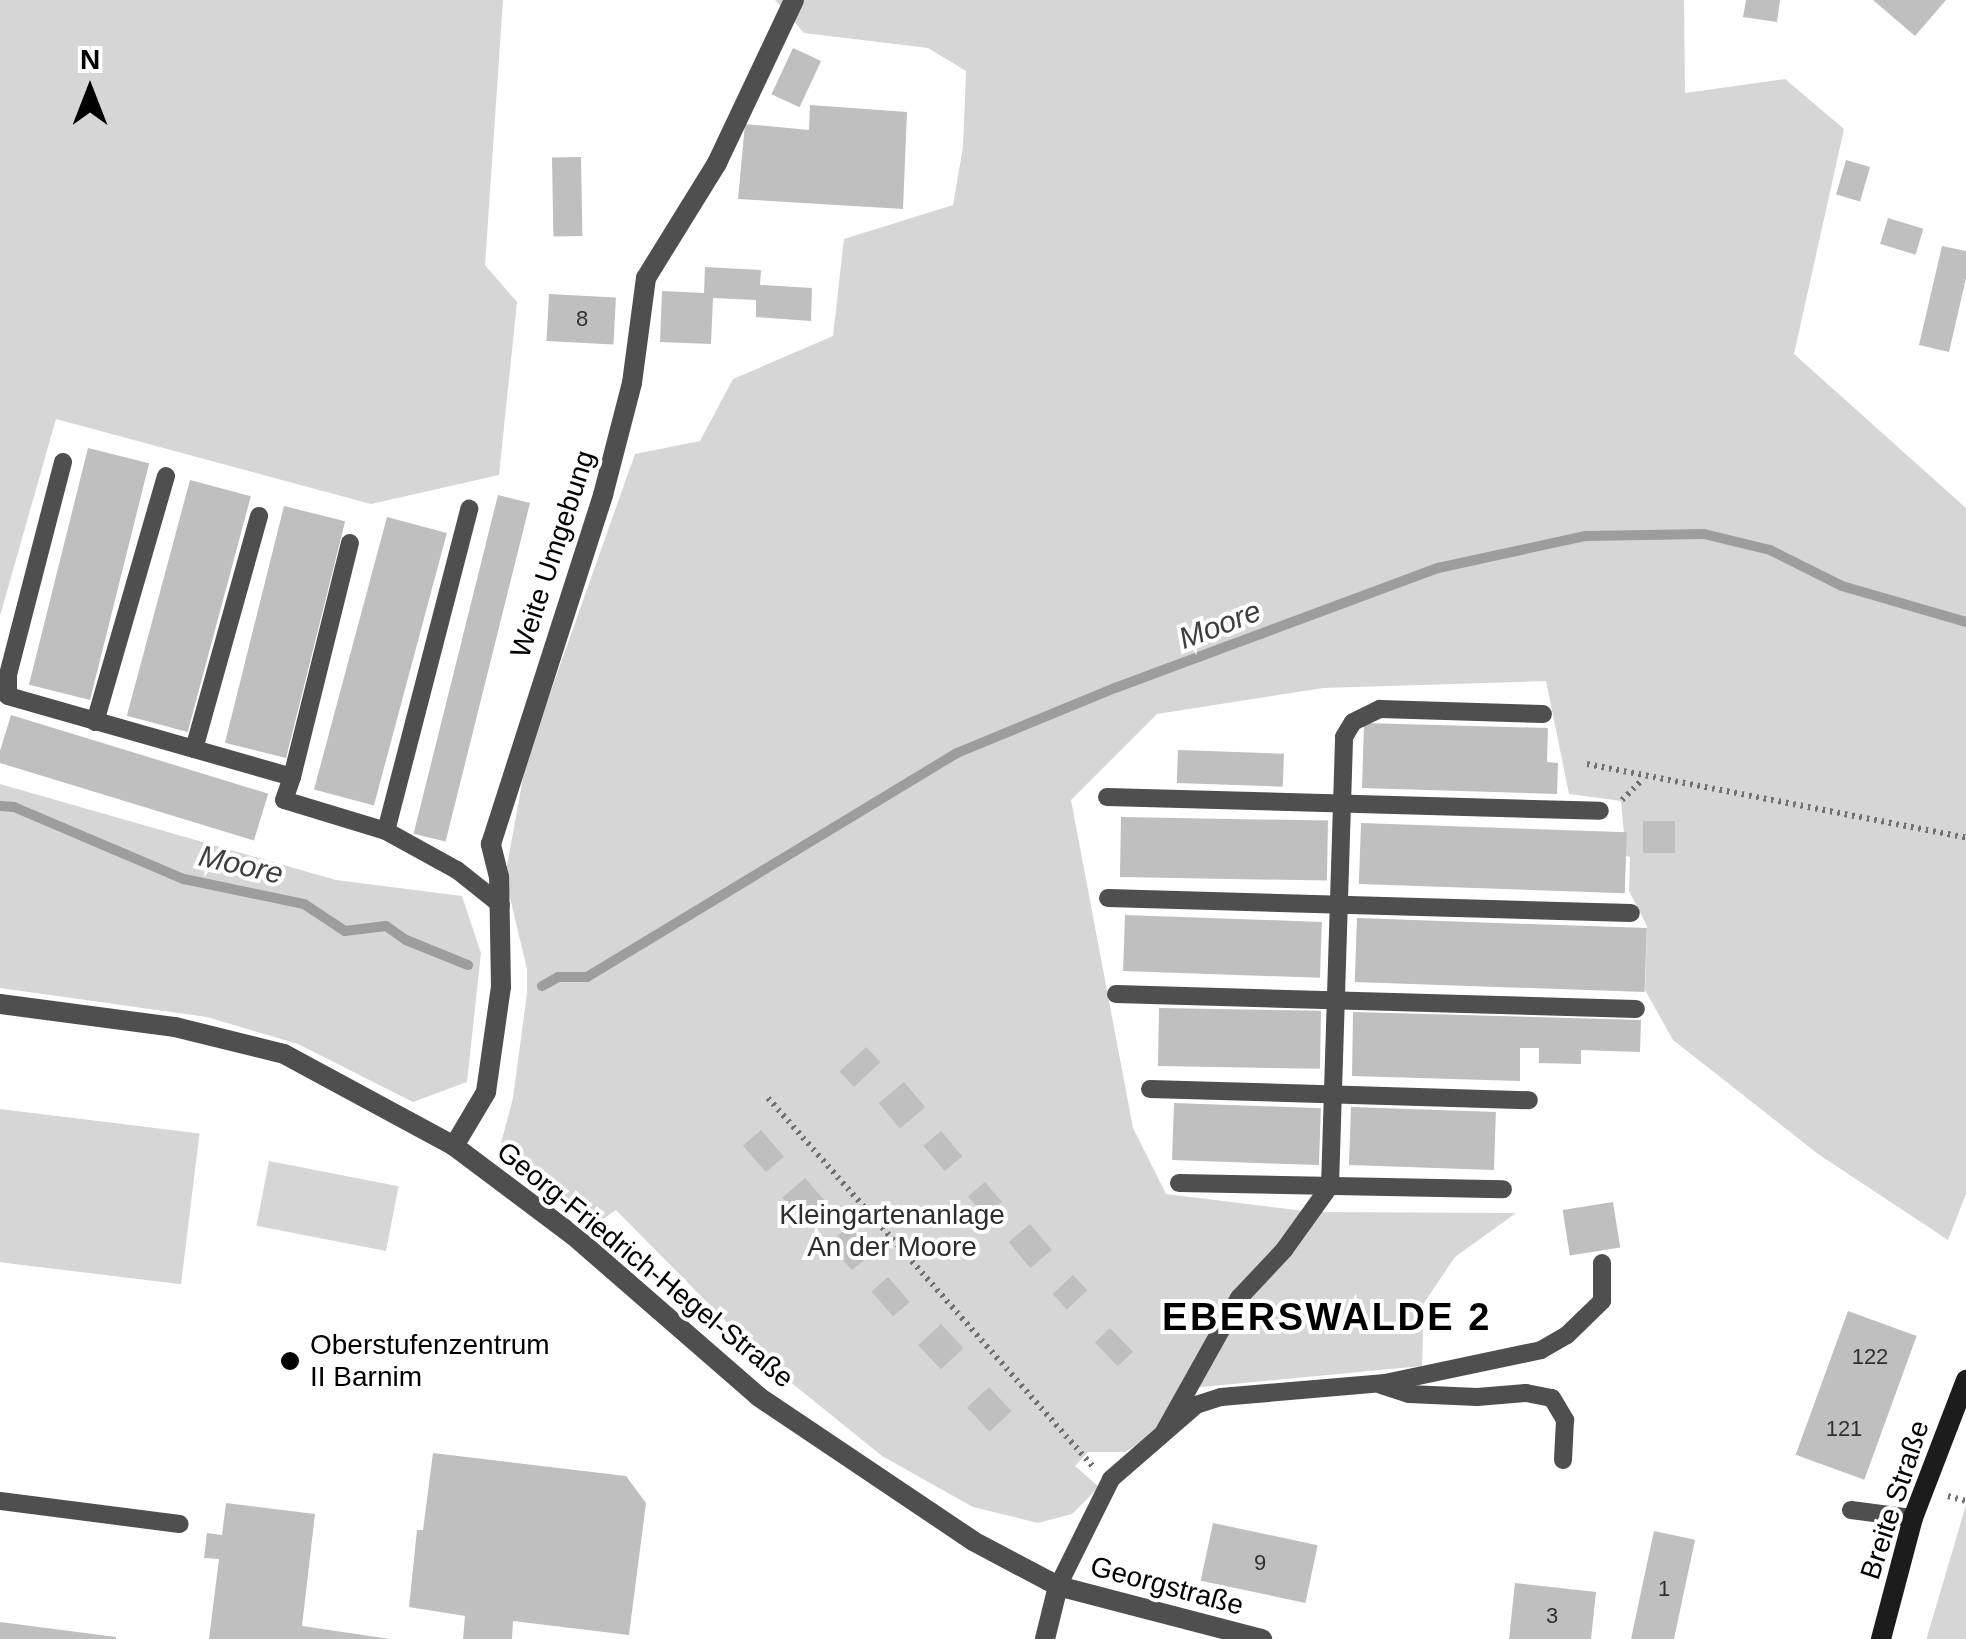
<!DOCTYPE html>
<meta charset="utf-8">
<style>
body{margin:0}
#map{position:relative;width:1966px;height:1639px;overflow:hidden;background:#fff;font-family:Helvetica,sans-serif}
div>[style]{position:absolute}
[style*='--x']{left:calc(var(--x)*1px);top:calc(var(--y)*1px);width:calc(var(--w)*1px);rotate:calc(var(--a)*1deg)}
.green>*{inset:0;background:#d6d6d6;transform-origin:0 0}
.stream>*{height:10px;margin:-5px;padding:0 5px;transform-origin:5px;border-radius:5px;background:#9d9d9d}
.building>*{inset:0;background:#bfbfbf;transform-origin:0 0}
.path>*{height:6px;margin-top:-3px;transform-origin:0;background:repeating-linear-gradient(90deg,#717171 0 2.5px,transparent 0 7.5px)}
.service>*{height:18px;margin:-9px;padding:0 9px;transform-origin:9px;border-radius:9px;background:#4f4f4f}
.minor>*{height:20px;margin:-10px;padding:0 10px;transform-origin:10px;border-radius:10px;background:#4f4f4f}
.secondary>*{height:20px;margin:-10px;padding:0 10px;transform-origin:10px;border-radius:10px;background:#1c1c1c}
.dots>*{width:28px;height:28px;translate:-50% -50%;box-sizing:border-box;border:5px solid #fff;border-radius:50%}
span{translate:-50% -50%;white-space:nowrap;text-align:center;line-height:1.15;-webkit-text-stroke:8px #fff;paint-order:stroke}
.number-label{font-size:22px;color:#303030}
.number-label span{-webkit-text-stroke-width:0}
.street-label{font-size:28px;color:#000}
.park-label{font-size:28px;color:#2d2d2d}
.poi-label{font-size:28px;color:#000}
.left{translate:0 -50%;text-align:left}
.water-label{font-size:30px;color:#3e3e3e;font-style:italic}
.district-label{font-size:38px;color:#000;font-weight:700;letter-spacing:2.5px}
.north{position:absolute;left:40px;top:40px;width:100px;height:100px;-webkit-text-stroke:8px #fff;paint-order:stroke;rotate:0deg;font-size:28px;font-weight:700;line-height:40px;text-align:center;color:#000}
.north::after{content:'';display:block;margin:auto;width:35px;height:45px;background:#000;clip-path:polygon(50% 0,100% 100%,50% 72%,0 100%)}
</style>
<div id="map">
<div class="green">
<i style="clip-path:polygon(0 0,503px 0,485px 265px,517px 302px,499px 475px,371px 504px,56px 419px,0 616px)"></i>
<i style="clip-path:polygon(775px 0,1684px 0,1685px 93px,1785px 79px,1844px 129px,1794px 354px,1966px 508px,1966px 1194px,1948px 1240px,1818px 1154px,1673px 1040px,1645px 990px,1647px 926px,1629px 891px,1630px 857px,1626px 856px,1621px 801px,1569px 794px,1546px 681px,1323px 688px,1157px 714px,1071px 800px,1133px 1128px,1166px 1194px,1312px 1212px,1516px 1213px,1455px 1257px,1424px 1303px,1422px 1366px,1191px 1388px,1149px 1437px,1125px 1452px,1088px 1452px,1075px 1466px,1099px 1487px,1072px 1514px,1038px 1523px,973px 1507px,882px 1456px,767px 1363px,616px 1210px,593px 1226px,498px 1154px,513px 1098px,527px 993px,527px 969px,505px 877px,526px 761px,635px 454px,700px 441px,733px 379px,833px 336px,844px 239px,953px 205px,963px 147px,966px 71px,928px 48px,804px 33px)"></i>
<i style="clip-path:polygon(0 784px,336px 880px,462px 896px,481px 953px,467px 1082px,413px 1102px,298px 1044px,207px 1017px,0 988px)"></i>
<i style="left:0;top:1109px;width:201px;height:152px;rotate:7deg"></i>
<i style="left:269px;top:1161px;width:132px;height:66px;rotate:11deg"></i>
<i style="clip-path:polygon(1966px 1505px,1966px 1639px,1927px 1639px,1927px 1637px)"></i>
</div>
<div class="stream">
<i style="--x:0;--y:806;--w:14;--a:4"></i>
<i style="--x:14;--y:807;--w:185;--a:23"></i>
<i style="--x:184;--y:879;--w:123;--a:11.8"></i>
<i style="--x:304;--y:904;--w:49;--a:33.4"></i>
<i style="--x:345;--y:931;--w:41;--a:-7"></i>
<i style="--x:386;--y:926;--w:24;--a:35"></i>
<i style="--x:406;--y:940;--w:67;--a:22"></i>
<i style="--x:542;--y:986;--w:18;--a:-29"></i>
<i style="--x:558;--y:977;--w:29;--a:0"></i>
<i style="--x:587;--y:977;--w:433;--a:-31.2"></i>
<i style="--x:957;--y:753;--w:171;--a:-22.4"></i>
<i style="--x:1115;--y:688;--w:345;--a:-20.4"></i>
<i style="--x:1438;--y:568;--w:150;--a:-12.3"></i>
<i style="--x:1585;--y:536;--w:119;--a:-1"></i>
<i style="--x:1704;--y:534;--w:68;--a:13.6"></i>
<i style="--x:1770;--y:550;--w:80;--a:26.6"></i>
<i style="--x:1842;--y:586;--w:129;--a:16.2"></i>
</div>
<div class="building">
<i style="clip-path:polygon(1746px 0,1780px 0,1777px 22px,1743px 17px)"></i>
<i style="clip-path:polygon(1873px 0,1946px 0,1915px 36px)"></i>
<i style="left:793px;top:48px;width:31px;height:51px;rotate:25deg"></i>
<i style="clip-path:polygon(810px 105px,907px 112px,903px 209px,738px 199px,745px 124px,809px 130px)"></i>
<i style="left:581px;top:157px;width:79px;height:29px;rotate:89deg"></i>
<i style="left:1846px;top:160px;width:25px;height:36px;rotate:16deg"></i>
<i style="left:1888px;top:218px;width:37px;height:27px;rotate:17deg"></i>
<i style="clip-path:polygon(1942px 246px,1966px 251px,1966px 278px,1949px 352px,1919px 345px)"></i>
<i style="clip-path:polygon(705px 267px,761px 270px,760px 285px,812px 288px,811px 321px,756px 317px,756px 300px,713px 298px,711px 344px,660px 342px,662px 291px,704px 293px)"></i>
<i style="left:549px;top:294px;width:67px;height:47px;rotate:3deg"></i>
<i style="left:88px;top:448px;width:63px;height:244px;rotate:14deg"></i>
<i style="left:190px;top:480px;width:63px;height:244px;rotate:15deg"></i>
<i style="left:498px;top:495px;width:33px;height:349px;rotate:14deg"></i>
<i style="left:284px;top:506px;width:63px;height:244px;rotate:14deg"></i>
<i style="left:387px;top:517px;width:62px;height:282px;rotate:15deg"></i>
<i style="left:11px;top:715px;width:269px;height:49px;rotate:17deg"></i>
<i style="clip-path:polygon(1364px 723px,1548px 728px,1547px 762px,1558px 763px,1557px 794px,1362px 788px)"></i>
<i style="left:1178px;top:750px;width:106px;height:33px;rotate:2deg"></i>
<i style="left:1121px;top:817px;width:207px;height:60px;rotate:1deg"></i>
<i style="left:1643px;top:821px;width:32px;height:32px"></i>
<i style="left:1361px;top:823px;width:266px;height:61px;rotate:2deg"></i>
<i style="left:1125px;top:915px;width:197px;height:56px;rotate:2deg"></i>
<i style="left:1357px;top:918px;width:290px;height:64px;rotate:2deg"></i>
<i style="left:1159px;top:1008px;width:162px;height:58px;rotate:1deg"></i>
<i style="clip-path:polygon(1353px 1012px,1641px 1020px,1640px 1052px,1581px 1050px,1581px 1064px,1539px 1063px,1539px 1048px,1520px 1048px,1520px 1081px,1352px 1076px)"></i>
<i style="left:866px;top:1047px;width:21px;height:36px;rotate:47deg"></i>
<i style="left:904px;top:1082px;width:33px;height:33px;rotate:50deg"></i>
<i style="left:1174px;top:1103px;width:147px;height:57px;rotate:2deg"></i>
<i style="left:1351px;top:1107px;width:145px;height:58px;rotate:2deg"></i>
<i style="left:761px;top:1130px;width:35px;height:24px;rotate:49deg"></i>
<i style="left:941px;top:1131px;width:33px;height:23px;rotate:50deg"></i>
<i style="left:805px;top:1178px;width:35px;height:30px;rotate:49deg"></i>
<i style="left:985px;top:1182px;width:26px;height:22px;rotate:50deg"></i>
<i style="left:1613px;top:1202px;width:46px;height:51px;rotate:81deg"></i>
<i style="left:1030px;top:1224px;width:34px;height:28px;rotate:50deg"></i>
<i style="clip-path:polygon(850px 1225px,864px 1240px,859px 1244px,869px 1256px,852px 1270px,828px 1244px)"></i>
<i style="left:1073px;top:1275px;width:21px;height:28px;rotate:47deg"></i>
<i style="left:888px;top:1277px;width:33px;height:22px;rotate:49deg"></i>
<i style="left:1848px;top:1311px;width:73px;height:153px;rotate:20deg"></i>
<i style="left:941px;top:1324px;width:33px;height:31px;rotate:47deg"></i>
<i style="left:1110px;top:1328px;width:33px;height:21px;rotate:46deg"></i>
<i style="left:989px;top:1387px;width:33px;height:30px;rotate:47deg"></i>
<i style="clip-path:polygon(433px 1453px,626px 1476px,646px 1503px,629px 1635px,513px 1621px,512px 1639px,463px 1639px,465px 1616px,409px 1607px,417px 1530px,423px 1530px)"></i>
<i style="clip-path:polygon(226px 1503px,315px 1514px,302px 1626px,390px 1639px,209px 1639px,219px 1559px,204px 1558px,207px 1533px,222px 1535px)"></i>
<i style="left:1213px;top:1523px;width:107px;height:59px;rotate:12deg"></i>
<i style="left:1654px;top:1531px;width:42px;height:110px;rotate:12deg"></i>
<i style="clip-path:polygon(1515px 1583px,1596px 1592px,1591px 1639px,1509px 1639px)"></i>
<i style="clip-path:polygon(0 1622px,116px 1637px,116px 1639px,0 1639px)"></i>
</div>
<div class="path">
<i style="--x:1587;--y:764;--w:386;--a:11"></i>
<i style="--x:1622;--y:800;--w:30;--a:-45"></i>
<i style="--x:768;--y:1098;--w:491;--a:48.6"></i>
<i style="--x:1948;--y:1496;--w:19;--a:16"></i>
</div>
<div class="service">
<i style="--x:63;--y:462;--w:219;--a:104.5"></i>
<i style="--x:8;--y:674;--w:22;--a:90"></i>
<i style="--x:8;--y:696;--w:295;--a:15.9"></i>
<i style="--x:292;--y:777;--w:241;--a:-76.1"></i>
<i style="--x:95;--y:722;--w:256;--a:-73.9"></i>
<i style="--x:194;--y:749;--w:242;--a:-74.4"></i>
<i style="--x:292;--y:777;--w:24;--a:109"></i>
<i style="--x:284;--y:800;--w:107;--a:16.9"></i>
<i style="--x:386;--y:831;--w:81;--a:28.8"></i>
<i style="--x:457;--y:870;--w:56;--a:38.5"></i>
<i style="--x:1107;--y:797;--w:493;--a:1.6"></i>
<i style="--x:386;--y:831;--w:333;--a:-75.5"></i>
<i style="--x:1108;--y:898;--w:523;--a:1.64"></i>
<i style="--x:1116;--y:994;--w:520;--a:1.65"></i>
<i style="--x:1150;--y:1089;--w:379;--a:1.7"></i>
<i style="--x:1179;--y:1183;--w:324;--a:1.1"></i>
<i style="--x:1381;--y:1385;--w:29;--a:18"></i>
<i style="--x:1409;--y:1394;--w:68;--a:2.5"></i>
<i style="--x:1477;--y:1397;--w:49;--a:-4.7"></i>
<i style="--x:1526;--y:1393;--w:26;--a:11"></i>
<i style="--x:1552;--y:1398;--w:26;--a:59"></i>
<i style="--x:1565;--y:1420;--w:40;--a:92.9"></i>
<i style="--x:1164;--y:1432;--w:154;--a:-60.8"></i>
<i style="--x:1239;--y:1298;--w:66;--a:-46.8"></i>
<i style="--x:1284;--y:1250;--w:79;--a:-54.3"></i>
<i style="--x:1330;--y:1186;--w:449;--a:-88.2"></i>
<i style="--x:1344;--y:737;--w:17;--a:-59"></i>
<i style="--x:1353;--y:722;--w:30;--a:-26"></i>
<i style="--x:1380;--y:709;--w:163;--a:1.8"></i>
<i style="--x:0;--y:1501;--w:181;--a:7.3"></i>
<i style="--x:1851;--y:1510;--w:63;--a:7.4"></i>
<i style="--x:1058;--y:1586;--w:119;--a:-63.6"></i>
<i style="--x:1111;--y:1479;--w:113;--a:-41"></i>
<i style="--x:1196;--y:1405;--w:26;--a:-18"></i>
<i style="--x:1221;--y:1397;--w:165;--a:-4.9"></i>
<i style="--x:1385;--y:1383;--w:159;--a:-11.9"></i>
<i style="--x:1541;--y:1350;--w:30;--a:-30"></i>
<i style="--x:1567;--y:1335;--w:49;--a:-44.2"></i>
<i style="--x:1602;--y:1301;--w:38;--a:-90"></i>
</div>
<div class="minor">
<i style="--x:0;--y:1004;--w:177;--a:7.5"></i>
<i style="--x:175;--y:1027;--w:112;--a:13.9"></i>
<i style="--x:284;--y:1054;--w:193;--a:28.4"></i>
<i style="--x:454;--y:1146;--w:150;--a:36.9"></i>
<i style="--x:574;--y:1236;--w:245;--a:41"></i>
<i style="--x:759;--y:1397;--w:258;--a:33.9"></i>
<i style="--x:973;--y:1541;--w:96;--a:27.9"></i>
<i style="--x:1058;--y:1586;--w:211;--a:14.6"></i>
<i style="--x:454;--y:1146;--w:63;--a:-59.3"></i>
<i style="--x:486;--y:1092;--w:106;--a:-81.9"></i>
<i style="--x:501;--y:987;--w:110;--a:-91"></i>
<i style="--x:499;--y:877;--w:34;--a:-104"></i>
<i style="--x:491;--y:844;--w:367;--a:-72.2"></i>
<i style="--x:603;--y:495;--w:116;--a:-75.5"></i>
<i style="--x:632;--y:383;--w:106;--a:-82.4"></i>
<i style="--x:646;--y:278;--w:135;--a:-58.3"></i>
<i style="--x:717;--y:163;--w:180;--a:-64.7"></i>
<i style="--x:1045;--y:1639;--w:55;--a:-76.2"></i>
</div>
<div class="secondary">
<i style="--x:1881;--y:1639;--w:125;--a:-75.2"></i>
<i style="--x:1913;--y:1518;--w:148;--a:-69"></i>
</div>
<div class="dots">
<i style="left:290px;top:1361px;background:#000"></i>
</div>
<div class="number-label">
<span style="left:582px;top:319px">8</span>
<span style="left:1870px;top:1357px">122</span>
<span style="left:1844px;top:1429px">121</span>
<span style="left:1260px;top:1563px">9</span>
<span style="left:1664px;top:1589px">1</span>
<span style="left:1552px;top:1616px">3</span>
</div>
<div class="street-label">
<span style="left:553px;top:554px;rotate:-72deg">Weite Umgebung</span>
<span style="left:645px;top:1265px;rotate:39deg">Georg-Friedrich-Hegel-Straße</span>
<span style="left:1895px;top:1500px;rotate:-72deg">Breite Straße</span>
<span style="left:1167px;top:1586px;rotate:15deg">Georgstraße</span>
</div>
<div class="park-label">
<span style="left:892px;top:1231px">Kleingartenanlage<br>An der Moore</span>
</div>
<div class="poi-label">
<span class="left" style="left:310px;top:1361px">Oberstufenzentrum<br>II Barnim</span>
</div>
<div class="water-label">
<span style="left:1220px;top:625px;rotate:-21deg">Moore</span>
<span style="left:241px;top:865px;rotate:13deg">Moore</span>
</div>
<div class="district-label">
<span style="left:1327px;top:1318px">EBERSWALDE 2</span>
</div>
<div class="north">N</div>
</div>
